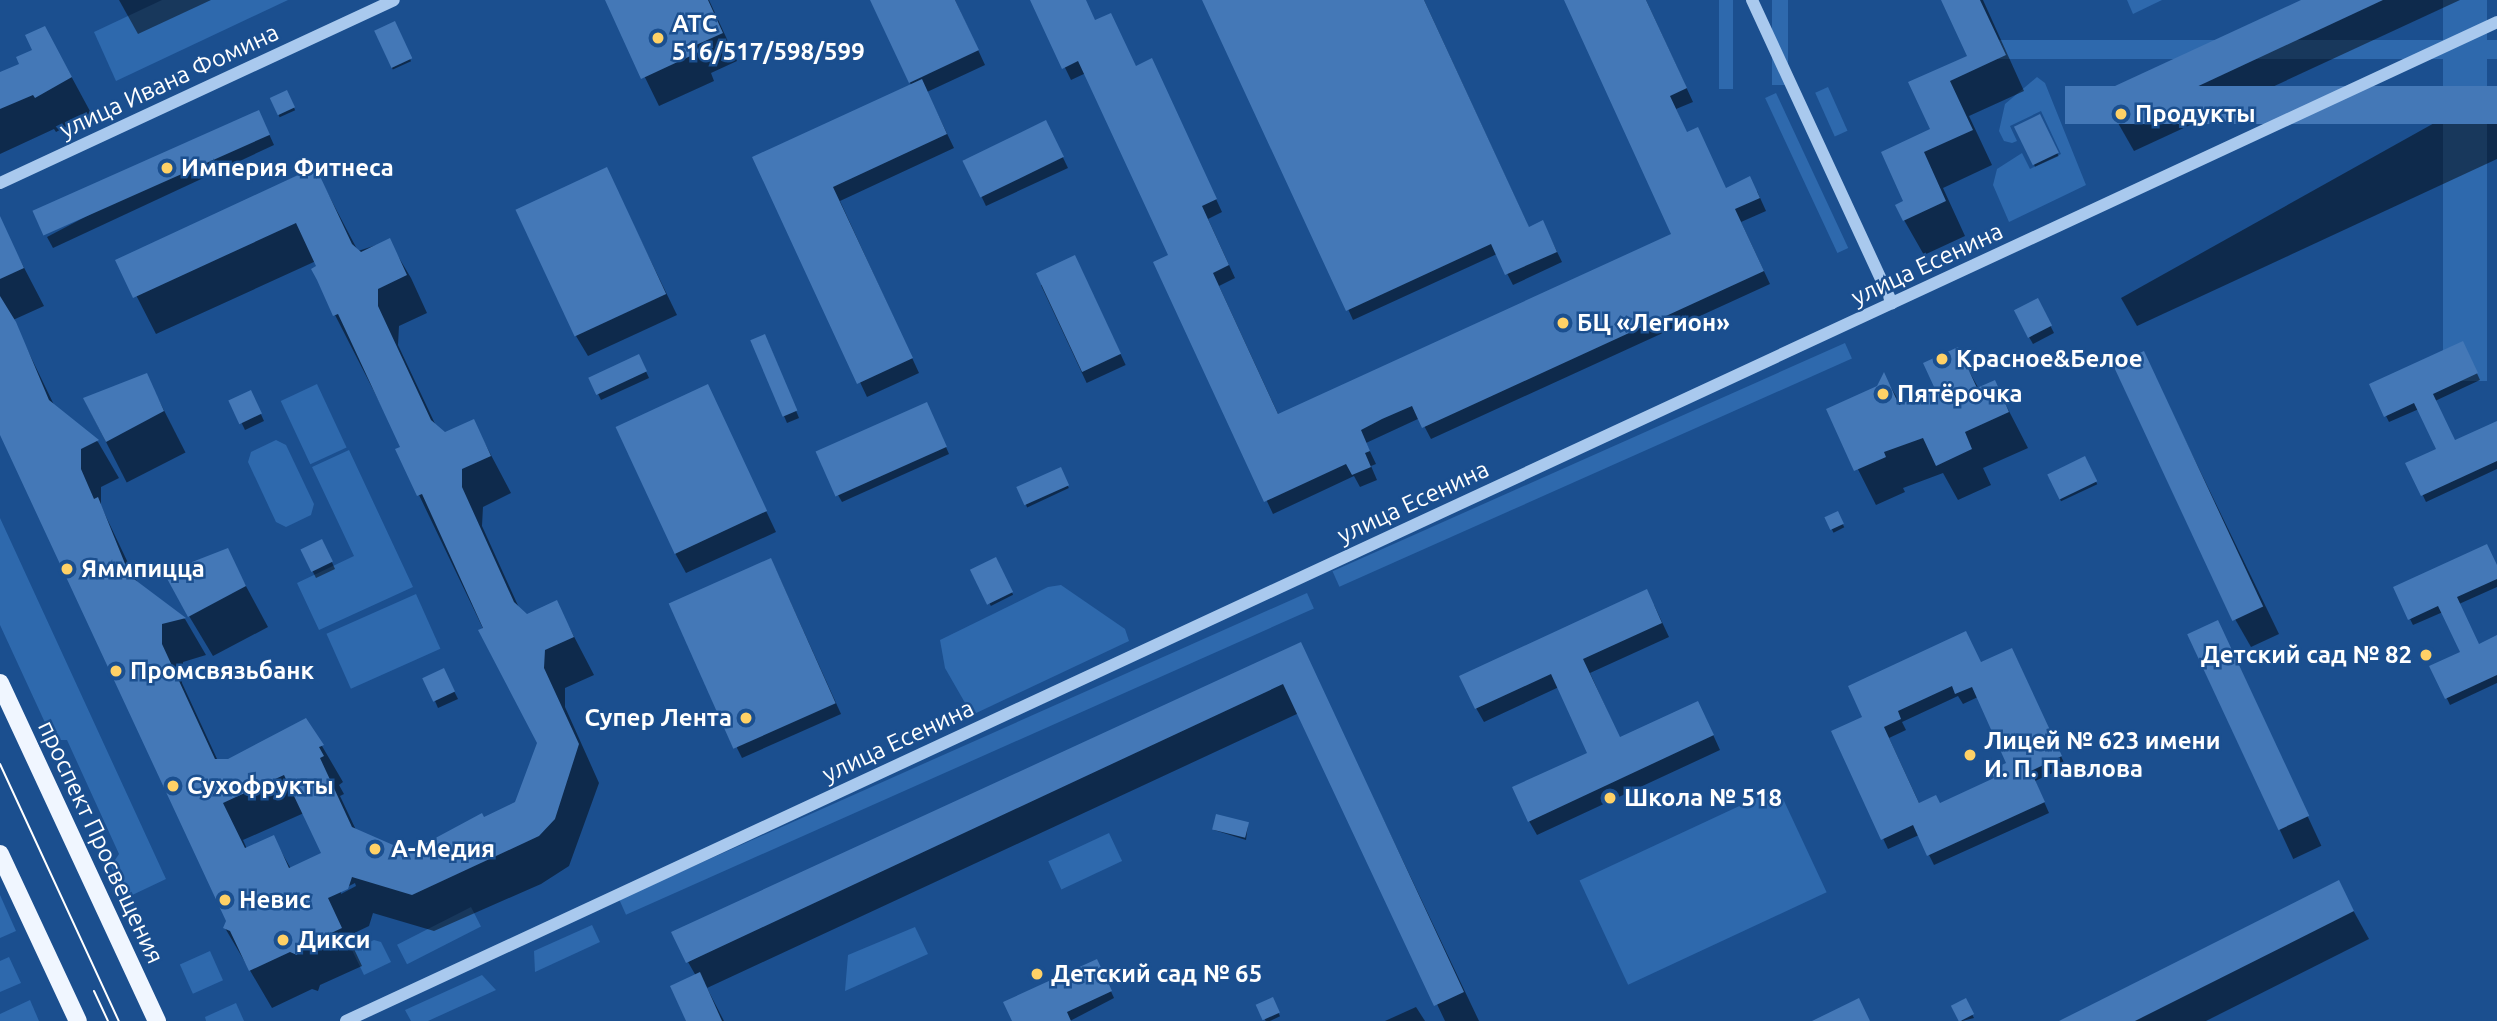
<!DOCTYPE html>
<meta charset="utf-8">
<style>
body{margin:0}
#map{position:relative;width:2497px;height:1021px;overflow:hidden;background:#1b4f8f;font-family:Ubuntu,sans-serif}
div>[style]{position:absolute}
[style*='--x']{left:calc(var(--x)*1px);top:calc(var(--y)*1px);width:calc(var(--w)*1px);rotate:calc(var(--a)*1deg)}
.green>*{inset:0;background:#2e69ad;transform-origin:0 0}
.shadow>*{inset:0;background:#0007;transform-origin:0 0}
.building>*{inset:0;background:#4478b7;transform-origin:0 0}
.minor>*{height:12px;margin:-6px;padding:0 6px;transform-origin:6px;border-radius:6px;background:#a9c9ee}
.major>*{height:18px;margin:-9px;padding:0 9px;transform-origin:9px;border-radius:9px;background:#f0f6ff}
.tram>*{height:2px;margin:-1px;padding:0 1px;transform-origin:1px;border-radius:1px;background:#fff}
.dots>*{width:19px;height:19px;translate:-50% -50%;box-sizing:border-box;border:4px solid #1b4f8f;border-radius:50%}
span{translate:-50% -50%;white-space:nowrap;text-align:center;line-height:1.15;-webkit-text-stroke:5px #1b4f8f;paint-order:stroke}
.poi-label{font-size:24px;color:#fff;font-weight:700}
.left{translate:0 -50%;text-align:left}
.right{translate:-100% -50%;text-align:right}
.street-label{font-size:24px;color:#fff}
</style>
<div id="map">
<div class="green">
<i style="clip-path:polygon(162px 0,288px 0,116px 81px,94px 32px)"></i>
<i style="left:1719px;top:0;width:14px;height:89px"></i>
<i style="left:1772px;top:0;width:16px;height:85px"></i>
<i style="clip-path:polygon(2127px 0,2162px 0,2133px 14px)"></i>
<i style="left:2443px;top:0;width:44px;height:381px"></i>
<i style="left:2497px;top:40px;width:19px;height:499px;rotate:90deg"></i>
<i style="clip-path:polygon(2037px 77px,2045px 83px,2086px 185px,2009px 222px,1993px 185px,1997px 169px,2022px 153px,2030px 169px,2061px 154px,2041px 111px,2010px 126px,2017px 141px,2012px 143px,2004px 141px,1999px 131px,2005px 104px)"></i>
<i style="left:1828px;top:87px;width:48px;height:14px;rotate:66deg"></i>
<i style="left:1776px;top:93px;width:171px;height:12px;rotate:65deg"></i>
<i style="left:1845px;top:343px;width:17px;height:561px;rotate:66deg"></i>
<i style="left:317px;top:384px;width:70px;height:40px;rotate:65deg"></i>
<i style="clip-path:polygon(276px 440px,286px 445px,314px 504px,311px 515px,286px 527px,276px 522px,248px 462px,251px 452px)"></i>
<i style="clip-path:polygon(349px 450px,413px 587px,319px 630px,297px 583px,354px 556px,312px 467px)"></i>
<i style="clip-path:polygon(0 518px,166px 879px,126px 898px,111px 866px,119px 854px,67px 740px,53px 740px,0 625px)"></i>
<i style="clip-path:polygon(1061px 585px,1125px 629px,1129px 641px,972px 715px,945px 668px,940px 640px,1048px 587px)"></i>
<i style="left:1307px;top:593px;width:17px;height:753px;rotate:66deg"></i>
<i style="left:416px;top:594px;width:60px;height:98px;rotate:66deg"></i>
<i style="left:1778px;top:788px;width:115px;height:219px;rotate:65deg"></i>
<i style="left:1109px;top:833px;width:31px;height:67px;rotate:65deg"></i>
<i style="clip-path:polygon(0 895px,16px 931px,0 938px)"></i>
<i style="left:471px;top:907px;width:22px;height:83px;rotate:63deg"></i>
<i style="clip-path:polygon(592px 925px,600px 942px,535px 972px,534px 951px)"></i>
<i style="clip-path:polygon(915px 927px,928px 954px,845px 991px,848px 955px)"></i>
<i style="clip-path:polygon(374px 940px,381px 942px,391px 962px,364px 975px,352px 950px)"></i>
<i style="left:210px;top:951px;width:32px;height:33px;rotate:66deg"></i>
<i style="clip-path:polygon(9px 957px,21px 983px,0 992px,0 961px)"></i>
<i style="clip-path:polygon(482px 975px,496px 990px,428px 1021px,411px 1021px,405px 1010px)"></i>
<i style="clip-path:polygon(30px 1000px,39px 1021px,0 1021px,0 1014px)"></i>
<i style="clip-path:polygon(236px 1003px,244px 1021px,206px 1021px,205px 1017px)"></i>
</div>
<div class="shadow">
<i style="clip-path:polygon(119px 0,211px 0,138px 34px)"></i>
<i style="clip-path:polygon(607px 0,709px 0,737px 61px,711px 73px,714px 81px,659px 106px)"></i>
<i style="clip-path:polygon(872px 0,955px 0,985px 65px,927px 92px,954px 148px,840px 201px,919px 373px,867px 397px,754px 158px,911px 85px)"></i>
<i style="clip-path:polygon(1032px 0,1085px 0,1095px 22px,1111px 15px,1136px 68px,1158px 73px,1222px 212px,1208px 219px,1235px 278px,1219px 286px,1279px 416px,1673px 234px,1565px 0,1646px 0,1693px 102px,1676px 109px,1687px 134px,1726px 189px,1757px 191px,1766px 211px,1741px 222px,1770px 284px,1431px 439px,1420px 418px,1366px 443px,1376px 464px,1371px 466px,1377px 480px,1360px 487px,1354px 476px,1273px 514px,1155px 262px,1170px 256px,1086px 73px,1071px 80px)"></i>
<i style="clip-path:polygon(1208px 0,1424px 0,1529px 228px,1548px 233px,1562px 262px,1513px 285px,1497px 254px,1353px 320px)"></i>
<i style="clip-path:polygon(1943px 0,1983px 0,2024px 91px,1969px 116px,1992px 165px,1943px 188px,1965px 236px,1924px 255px,1904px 220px,1906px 202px,1883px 153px,1932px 130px,1911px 83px,1969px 57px)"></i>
<i style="clip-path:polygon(2305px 0,2460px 0,2134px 151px,2118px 123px)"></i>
<i style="left:394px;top:23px;width:42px;height:20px;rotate:66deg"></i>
<i style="clip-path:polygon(64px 63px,91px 113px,56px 132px,54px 129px,0 154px,0 74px)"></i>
<i style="clip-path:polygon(2497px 88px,2497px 159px,2137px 326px,2121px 298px)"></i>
<i style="left:287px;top:92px;width:20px;height:17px;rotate:66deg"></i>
<i style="left:2040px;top:116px;width:44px;height:26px;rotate:65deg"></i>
<i style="clip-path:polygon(264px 123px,274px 145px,53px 248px,47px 237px)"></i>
<i style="clip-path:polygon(1051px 133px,1068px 168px,986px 206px,964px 160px)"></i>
<i style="clip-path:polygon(606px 169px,677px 315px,588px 356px,576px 336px)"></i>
<i style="clip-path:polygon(evenodd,317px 173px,358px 251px,389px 241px,411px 278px,427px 313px,399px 326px,398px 345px,437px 428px,445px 435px,473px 421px,511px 493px,483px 507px,482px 526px,520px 610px,527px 616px,556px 602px,594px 675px,565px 688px,565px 707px,599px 783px,569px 866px,541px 884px,434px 931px,373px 913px,369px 926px,348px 936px,362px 966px,320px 985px,318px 991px,312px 989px,272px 1008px,225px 928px,228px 921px,0 431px,0 238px,7px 235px,44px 306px,13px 320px,56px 409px,98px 442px,119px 478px,101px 487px,101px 506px,138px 584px,185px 619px,206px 655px,183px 662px,182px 683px,218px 761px,322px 746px,343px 782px,339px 785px,344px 794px,340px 796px,356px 830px,401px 850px,416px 850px,516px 804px,538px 743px,419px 495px,403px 448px,335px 315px,316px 261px,156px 334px,118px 260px,317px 173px,304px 813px,323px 854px,291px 869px,273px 837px,247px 849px,243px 840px,304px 813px,317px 173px,355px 883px,356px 886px,341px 894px,341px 890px,355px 883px)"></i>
<i style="left:1080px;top:267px;width:108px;height:43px;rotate:65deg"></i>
<i style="clip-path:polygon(2041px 307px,2054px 333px,2033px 344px,2029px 337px)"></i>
<i style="clip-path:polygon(752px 341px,768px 342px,799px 418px,787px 423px)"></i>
<i style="clip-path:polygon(2466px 349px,2480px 380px,2435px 401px,2455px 442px,2497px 423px,2497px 469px,2426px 502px,2408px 464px,2438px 450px,2419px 409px,2389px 422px,2386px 416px)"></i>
<i style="clip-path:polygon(1957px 350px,1979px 389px,1994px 382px,2028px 448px,1983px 468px,1991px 485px,1958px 500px,1943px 473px,1903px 488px,1905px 492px,1876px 505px,1828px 410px,1878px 387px,1884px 376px,1902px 406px,1938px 390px)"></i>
<i style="clip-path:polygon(2143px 353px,2279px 634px,2251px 647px,2235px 619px)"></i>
<i style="clip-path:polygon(642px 363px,649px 378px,601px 400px,591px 379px)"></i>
<i style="left:146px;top:375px;width:87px;height:66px;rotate:63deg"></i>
<i style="clip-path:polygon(707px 386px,776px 532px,686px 573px,675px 553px)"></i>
<i style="clip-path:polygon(254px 399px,264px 421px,245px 430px,231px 401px)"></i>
<i style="clip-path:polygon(930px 411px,949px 454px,842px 502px,838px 495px)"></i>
<i style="left:2085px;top:458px;width:29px;height:40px;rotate:65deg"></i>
<i style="left:1060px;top:469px;width:21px;height:46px;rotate:65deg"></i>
<i style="left:1837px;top:513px;width:16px;height:12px;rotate:63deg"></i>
<i style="clip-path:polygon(325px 547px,335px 569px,316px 578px,302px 550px)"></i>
<i style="clip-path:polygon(227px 551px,268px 627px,213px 656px,189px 616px)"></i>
<i style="left:995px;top:559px;width:40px;height:25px;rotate:63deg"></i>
<i style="clip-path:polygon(2497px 567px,2497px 587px,2459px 604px,2479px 646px,2497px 637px,2497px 683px,2450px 705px,2432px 667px,2462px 653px,2443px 612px,2413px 625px,2410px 619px)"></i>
<i style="clip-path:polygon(776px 570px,841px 714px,742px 758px,737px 748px)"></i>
<i style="clip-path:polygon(1654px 605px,1669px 637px,1590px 673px,1620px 739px,1705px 717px,1720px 750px,1537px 835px,1529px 821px,1590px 753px,1559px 687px,1484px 722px,1476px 708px)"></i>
<i style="left:2217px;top:622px;width:247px;height:31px;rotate:65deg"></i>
<i style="clip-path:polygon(1300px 644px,1479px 1021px,1445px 1021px,1299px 713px,707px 988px,724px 1021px,688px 1021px,696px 976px,688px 962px)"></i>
<i style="clip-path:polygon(evenodd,2017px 660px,2066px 767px,2035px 781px,2049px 813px,1934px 865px,1919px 835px,1888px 849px,1833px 732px,1981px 664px,2017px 660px,1958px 696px,1963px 704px,1978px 697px,2009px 764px,1996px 779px,1940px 805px,1920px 805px,1889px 738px,1906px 730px,1902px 722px,1958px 696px)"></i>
<i style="clip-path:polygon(447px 677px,458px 699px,438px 708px,435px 701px)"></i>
<i style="clip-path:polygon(1248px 824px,1246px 840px,1214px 830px)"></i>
<i style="clip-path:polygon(2338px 883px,2369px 939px,2206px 1021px,2063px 1021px)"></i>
<i style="clip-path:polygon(1100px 967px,1114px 998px,1070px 1021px,1014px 1021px)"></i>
<i style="left:1272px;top:999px;width:19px;height:15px;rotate:65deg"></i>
<i style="clip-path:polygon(1965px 1001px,1974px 1018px,1962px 1021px,1954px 1006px)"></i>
<i style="clip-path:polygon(1416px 1007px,1425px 1021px,1385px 1021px)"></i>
</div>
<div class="building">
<i style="clip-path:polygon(605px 0,708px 0,723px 33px,696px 45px,699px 52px,641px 79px)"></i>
<i style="clip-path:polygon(870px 0,955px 0,979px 50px,909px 83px)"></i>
<i style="clip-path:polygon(1030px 0,1086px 0,1095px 20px,1111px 13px,1136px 66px,1152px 58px,1217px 199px,1202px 206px,1229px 265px,1213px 273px,1278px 414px,1671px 234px,1564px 0,1646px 0,1687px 88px,1670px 96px,1687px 132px,1698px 127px,1726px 188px,1750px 176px,1760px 198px,1735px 209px,1764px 271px,1422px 428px,1412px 406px,1382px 419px,1361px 430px,1370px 451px,1365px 453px,1371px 467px,1352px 475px,1346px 464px,1264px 502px,1153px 262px,1168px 255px,1078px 61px,1062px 69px)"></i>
<i style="clip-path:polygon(1202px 0,1424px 0,1529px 227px,1543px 220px,1557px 252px,1505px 275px,1491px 244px,1346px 311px)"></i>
<i style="clip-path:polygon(1941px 0,1980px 0,2006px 55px,1950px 81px,1973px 130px,1924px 152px,1946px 201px,1903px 221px,1895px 205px,1903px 201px,1881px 152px,1930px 129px,1908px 82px,1967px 56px)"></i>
<i style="clip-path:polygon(2301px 0,2383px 0,2117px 124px,2102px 92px)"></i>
<i style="left:395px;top:21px;width:41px;height:23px;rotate:65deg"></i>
<i style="clip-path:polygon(45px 26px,72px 77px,35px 98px,33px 95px,0 109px,0 72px,19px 64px,16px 57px,32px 50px,25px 35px)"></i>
<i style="clip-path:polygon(922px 79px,947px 134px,833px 187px,913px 358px,857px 384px,752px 157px)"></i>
<i style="left:2497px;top:86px;width:38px;height:432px;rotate:90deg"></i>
<i style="left:287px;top:90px;width:19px;height:19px;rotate:65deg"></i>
<i style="left:259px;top:110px;width:27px;height:248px;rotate:66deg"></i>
<i style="left:2040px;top:114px;width:43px;height:29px;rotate:64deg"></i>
<i style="left:1046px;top:120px;width:41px;height:93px;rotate:64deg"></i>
<i style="left:607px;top:167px;width:140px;height:101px;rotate:65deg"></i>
<i style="clip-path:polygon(evenodd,311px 169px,318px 172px,352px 244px,361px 252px,390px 238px,407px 275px,378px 289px,378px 306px,431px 420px,445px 432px,474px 419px,491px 456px,462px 469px,462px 487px,514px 602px,527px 614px,557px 600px,574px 637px,545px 650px,544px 668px,579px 744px,555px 819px,539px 836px,412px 895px,352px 877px,348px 889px,328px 898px,342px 928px,299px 948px,297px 955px,290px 952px,249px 971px,230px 931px,223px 928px,226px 921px,0 435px,0 296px,16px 322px,49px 400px,99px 440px,81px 449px,81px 469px,94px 499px,98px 497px,130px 576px,186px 618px,162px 624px,162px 644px,215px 759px,228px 759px,306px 718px,324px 745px,319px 747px,324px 756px,320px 758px,352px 827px,400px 848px,401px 844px,415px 849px,482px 813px,484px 817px,515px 802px,537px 743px,478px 630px,483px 628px,422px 494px,417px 496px,395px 449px,400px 447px,346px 331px,338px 314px,333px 316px,317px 280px,311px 269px,316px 266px,296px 223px,133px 298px,115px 260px,311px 169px,284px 775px,321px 853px,289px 868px,274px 835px,245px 848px,223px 803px,284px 775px)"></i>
<i style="clip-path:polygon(0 216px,24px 268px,0 279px)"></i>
<i style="left:1075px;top:255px;width:109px;height:43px;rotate:65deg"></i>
<i style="left:2038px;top:298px;width:31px;height:27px;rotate:63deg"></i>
<i style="left:765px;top:334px;width:83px;height:16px;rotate:67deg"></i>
<i style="clip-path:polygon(2463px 341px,2478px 373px,2433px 394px,2455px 440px,2497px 421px,2497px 461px,2421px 496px,2405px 463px,2436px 449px,2414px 403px,2384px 417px,2369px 384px)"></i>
<i style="clip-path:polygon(1958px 347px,1977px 388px,1995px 380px,2009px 412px,1965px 432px,1972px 449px,1936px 466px,1923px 438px,1884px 452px,1886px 457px,1854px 471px,1826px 409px,1877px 386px,1884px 372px,1899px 405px,1935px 389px,1923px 363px)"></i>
<i style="left:2144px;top:351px;width:282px;height:34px;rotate:65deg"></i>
<i style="left:639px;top:354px;width:19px;height:56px;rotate:65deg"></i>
<i style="clip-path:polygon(147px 373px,164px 411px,106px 442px,83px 398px)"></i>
<i style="left:708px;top:384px;width:140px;height:102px;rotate:65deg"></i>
<i style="left:251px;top:390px;width:26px;height:25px;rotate:65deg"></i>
<i style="left:927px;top:402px;width:49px;height:122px;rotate:66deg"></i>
<i style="left:2085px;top:456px;width:28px;height:42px;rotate:64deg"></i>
<i style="left:1061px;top:467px;width:20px;height:49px;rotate:66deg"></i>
<i style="left:1838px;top:511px;width:14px;height:15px;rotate:65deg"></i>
<i style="left:322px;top:539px;width:25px;height:24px;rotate:64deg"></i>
<i style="clip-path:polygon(2487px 544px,2497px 565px,2497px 579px,2457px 597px,2479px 644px,2497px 635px,2497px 675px,2445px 699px,2429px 666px,2460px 652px,2438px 606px,2408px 620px,2393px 587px)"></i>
<i style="clip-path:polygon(228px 548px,246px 586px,188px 617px,164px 573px)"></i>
<i style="left:996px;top:557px;width:39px;height:29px;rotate:64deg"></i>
<i style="left:771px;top:558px;width:159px;height:112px;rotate:66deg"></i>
<i style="clip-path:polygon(1647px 589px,1662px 623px,1583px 659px,1620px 737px,1698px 701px,1714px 735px,1528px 822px,1512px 787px,1587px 753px,1551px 674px,1475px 709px,1459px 676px)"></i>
<i style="left:2218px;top:620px;width:216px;height:34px;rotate:65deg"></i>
<i style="clip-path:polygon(evenodd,1966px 631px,1981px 662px,2012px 648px,2062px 756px,2031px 771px,2045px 802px,1927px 856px,1913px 825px,1881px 840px,1831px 731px,1862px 717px,1848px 686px,1966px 631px,1952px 686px,1955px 694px,1972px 687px,2006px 763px,1991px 770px,1994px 778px,1940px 803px,1936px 795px,1919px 803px,1884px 727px,1901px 719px,1898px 711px,1952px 686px)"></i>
<i style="clip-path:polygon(1301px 642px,1464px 992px,1434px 1006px,1283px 684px,686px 963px,671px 932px)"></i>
<i style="left:444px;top:668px;width:26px;height:24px;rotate:65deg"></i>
<i style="left:1216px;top:814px;width:34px;height:16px;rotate:14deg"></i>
<i style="clip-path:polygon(2339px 880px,2354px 911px,2135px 1021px,2059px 1021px)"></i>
<i style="clip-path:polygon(1097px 959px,1112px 991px,1067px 1012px,1071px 1021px,1012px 1021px,1003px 1002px)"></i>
<i style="clip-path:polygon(700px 972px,722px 1021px,686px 1021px,670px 986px)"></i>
<i style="left:1273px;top:997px;width:17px;height:19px;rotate:66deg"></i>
<i style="clip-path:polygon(1859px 998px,1870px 1021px,1812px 1021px)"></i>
<i style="left:1966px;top:998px;width:18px;height:17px;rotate:63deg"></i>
</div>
<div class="minor">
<i style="--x:1752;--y:0;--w:334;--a:65.2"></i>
<i style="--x:0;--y:183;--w:434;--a:-24.9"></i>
<i style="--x:346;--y:1021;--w:2372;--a:-24.91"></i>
</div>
<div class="major">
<i style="--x:0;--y:683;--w:373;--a:65.1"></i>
<i style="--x:0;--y:854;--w:184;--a:65"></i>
</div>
<div class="tram">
<i style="--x:0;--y:764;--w:283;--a:65.2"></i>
<i style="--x:94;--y:991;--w:33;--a:65"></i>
</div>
<div class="dots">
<i style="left:658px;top:38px;background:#ffd166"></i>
<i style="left:2121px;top:114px;background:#ffd166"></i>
<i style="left:167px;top:168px;background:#ffd166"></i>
<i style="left:1563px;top:323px;background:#ffd166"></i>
<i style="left:1942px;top:359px;background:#ffd166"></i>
<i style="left:1883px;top:394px;background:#ffd166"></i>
<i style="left:67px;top:569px;background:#ffd166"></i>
<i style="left:2426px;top:655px;background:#ffd166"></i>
<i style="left:116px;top:671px;background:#ffd166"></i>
<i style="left:746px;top:718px;background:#ffd166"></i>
<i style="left:1970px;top:755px;background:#ffd166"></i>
<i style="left:173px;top:786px;background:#ffd166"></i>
<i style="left:1610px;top:798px;background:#ffd166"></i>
<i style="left:375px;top:849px;background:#ffd166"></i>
<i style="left:225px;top:900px;background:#ffd166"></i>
<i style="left:283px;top:940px;background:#ffd166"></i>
<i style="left:1037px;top:974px;background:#ffd166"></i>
</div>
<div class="poi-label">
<span class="left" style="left:672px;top:38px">АТС<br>516/517/598/599</span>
<span class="left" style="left:2135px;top:114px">Продукты</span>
<span class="left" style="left:181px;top:168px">Империя Фитнеса</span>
<span class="left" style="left:1577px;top:323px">БЦ «Легион»</span>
<span class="left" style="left:1956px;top:359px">Красное&amp;Белое</span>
<span class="left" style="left:1897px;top:394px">Пятёрочка</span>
<span class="left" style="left:81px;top:569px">Яммпицца</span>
<span class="right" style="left:2412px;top:655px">Детский сад № 82</span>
<span class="left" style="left:130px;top:671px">Промсвязьбанк</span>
<span class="right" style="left:732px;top:718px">Супер Лента</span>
<span class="left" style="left:1984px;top:755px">Лицей № 623 имени<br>И. П. Павлова</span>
<span class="left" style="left:187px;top:786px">Сухофрукты</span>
<span class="left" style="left:1624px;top:798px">Школа № 518</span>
<span class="left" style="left:391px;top:849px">А-Медия</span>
<span class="left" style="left:239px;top:900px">Невис</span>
<span class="left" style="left:297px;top:940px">Дикси</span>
<span class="left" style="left:1051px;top:974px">Детский сад № 65</span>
</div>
<div class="street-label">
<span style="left:169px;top:81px;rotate:-25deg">улица Ивана Фомина</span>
<span style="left:1927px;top:264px;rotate:-25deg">улица Есенина</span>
<span style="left:1413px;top:502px;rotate:-25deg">улица Есенина</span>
<span style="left:898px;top:741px;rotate:-25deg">улица Есенина</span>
<span style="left:101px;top:842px;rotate:65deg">проспект Просвещения</span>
</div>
</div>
